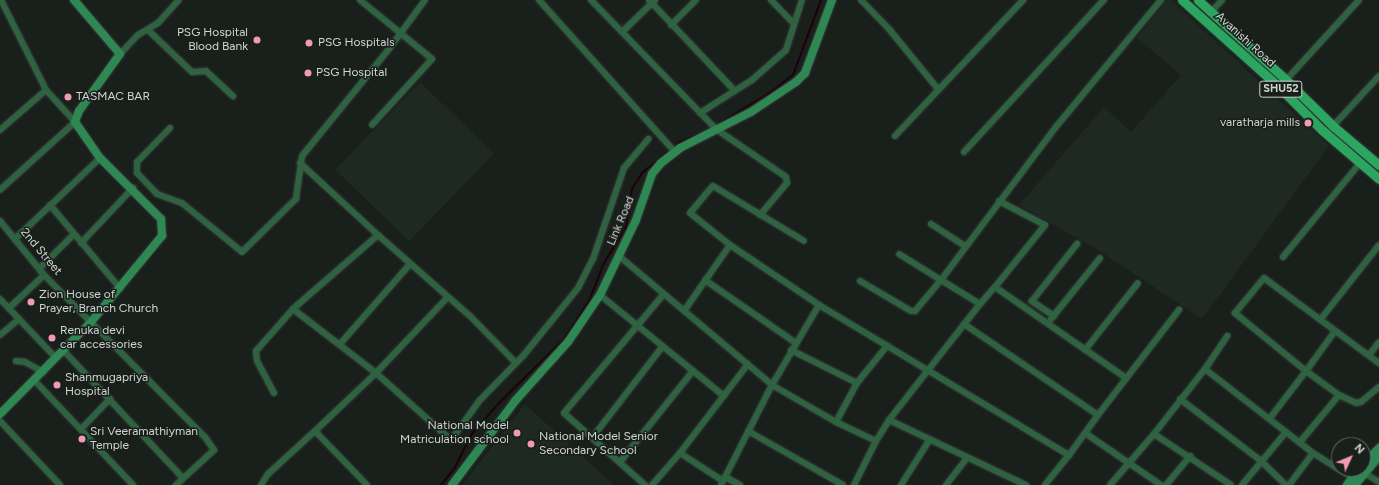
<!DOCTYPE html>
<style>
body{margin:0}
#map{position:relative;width:1379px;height:485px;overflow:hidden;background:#191f1b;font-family:Figtree,sans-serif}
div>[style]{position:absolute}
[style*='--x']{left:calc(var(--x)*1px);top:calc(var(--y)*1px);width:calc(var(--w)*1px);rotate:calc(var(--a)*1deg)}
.built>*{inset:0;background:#1e2921;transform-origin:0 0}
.stream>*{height:2px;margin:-1px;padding:0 1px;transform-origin:1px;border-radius:1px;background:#1f000a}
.roads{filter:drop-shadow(0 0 1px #363c38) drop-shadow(0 0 1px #363c38)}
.street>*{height:6px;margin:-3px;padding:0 3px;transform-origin:3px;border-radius:3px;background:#2e6240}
.secondary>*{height:8px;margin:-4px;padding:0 4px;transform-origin:4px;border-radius:4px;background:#2f8853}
.primary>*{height:9px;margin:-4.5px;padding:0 4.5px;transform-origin:4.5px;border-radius:4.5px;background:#2aa661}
.dots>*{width:11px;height:11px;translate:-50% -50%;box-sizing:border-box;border:2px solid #191f1b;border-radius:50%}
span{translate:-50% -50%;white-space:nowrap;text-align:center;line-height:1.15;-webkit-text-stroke:3px #191f1b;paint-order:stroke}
.shield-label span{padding:1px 3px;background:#191f1b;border:1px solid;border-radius:3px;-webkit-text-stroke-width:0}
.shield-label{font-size:11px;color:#d0d5d2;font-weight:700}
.poi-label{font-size:12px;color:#d0d5d2}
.right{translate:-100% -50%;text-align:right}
.left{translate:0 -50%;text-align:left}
.street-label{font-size:12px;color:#d0d5d2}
.north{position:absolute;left:1331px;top:437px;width:40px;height:40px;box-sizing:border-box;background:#191f1b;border:1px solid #626864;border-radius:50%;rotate:46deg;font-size:11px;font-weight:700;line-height:16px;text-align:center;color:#d0d5d2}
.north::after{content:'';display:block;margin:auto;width:14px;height:18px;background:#f09ab6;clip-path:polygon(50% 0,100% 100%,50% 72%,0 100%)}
</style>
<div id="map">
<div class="built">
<i style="clip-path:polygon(1166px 0,1171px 0,1329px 146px,1202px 319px,1098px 250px,1019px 205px,1104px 107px,1131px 132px,1181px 75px,1137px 38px)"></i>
<i style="left:420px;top:82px;width:103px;height:122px;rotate:44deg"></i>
<i style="clip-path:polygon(525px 404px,614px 485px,462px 485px)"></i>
</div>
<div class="stream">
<i style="--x:718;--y:124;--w:58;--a:-31"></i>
<i style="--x:768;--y:94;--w:31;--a:-37"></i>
<i style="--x:793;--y:75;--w:80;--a:-69.5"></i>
<i style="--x:441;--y:485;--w:21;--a:-51"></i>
<i style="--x:454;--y:469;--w:38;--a:-63"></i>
<i style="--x:471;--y:435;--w:44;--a:-48.7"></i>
<i style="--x:500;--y:402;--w:90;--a:-44.5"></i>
<i style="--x:564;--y:339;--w:48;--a:-57"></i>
<i style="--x:590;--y:299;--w:39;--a:-69"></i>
<i style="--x:604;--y:263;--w:42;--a:-58.6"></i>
<i style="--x:626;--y:227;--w:38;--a:-81"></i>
<i style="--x:632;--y:189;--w:19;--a:-58"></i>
<i style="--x:642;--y:173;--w:47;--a:-39.8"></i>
<i style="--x:678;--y:143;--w:22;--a:-24"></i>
</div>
<div class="roads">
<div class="street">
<i style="--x:1;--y:0;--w:101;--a:63.4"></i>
<i style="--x:360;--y:0;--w:93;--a:39.3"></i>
<i style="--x:432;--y:59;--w:89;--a:132.3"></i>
<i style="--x:539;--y:0;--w:204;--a:48.2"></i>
<i style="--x:591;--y:0;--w:180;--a:45.9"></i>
<i style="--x:716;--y:129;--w:85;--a:34.4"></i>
<i style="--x:786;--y:177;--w:6;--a:81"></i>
<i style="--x:787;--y:183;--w:42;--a:130.2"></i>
<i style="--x:649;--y:0;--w:125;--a:46.6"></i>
<i style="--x:771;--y:0;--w:33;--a:46"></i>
<i style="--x:861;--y:0;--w:40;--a:46"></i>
<i style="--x:889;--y:29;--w:77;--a:50.8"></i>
<i style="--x:1211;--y:12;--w:16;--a:-47"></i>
<i style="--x:671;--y:25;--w:35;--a:-45"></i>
<i style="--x:148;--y:30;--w:61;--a:43.7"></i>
<i style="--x:192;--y:72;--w:14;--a:-4"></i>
<i style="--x:206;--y:71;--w:37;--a:43"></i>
<i style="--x:622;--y:32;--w:46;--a:-44.1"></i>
<i style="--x:120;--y:54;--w:26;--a:-47"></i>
<i style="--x:138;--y:35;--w:23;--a:-31"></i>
<i style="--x:158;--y:23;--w:31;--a:-48"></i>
<i style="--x:1286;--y:80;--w:108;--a:-47.6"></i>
<i style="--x:700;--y:113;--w:62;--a:-32.4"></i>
<i style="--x:752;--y:80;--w:45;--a:-41.4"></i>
<i style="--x:786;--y:50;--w:52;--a:-72.3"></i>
<i style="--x:1333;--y:126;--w:68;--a:-47.4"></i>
<i style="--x:170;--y:128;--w:47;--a:134.1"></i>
<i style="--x:137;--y:162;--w:11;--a:90"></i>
<i style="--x:137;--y:173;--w:29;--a:46"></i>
<i style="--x:157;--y:194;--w:27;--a:20"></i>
<i style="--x:182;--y:203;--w:77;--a:39.2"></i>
<i style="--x:242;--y:252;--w:76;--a:-44.5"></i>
<i style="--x:296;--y:199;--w:43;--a:-82.1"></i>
<i style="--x:302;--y:156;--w:138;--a:-50.9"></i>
<i style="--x:389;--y:49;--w:61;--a:-53.7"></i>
<i style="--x:0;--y:130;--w:61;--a:-41"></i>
<i style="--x:46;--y:90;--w:43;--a:47.8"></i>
<i style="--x:75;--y:122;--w:101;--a:137.8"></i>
<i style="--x:895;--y:136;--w:187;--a:-46.7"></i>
<i style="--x:964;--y:152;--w:207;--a:-47.4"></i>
<i style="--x:300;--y:163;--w:106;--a:42.7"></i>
<i style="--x:378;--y:235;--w:113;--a:139"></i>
<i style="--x:293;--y:309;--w:105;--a:37.6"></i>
<i style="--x:376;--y:373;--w:101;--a:41.8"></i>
<i style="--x:451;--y:440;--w:49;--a:-54.1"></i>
<i style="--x:480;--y:400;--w:62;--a:-45.7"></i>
<i style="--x:523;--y:356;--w:87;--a:-51"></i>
<i style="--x:578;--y:288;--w:33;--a:-63"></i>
<i style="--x:593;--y:259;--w:96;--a:-71.2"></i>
<i style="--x:624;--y:168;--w:38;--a:-50"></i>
<i style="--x:999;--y:201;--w:52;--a:27.6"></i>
<i style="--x:1045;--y:225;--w:80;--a:128.9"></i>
<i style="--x:995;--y:287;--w:160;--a:34.8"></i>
<i style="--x:50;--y:205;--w:109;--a:49.9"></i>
<i style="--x:0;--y:221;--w:70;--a:50.8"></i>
<i style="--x:44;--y:275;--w:228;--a:45.2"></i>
<i style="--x:205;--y:437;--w:16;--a:55"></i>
<i style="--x:214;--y:450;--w:52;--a:137.4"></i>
<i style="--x:931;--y:224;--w:40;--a:32.9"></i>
<i style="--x:378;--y:235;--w:124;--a:41.4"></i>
<i style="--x:471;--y:317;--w:64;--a:45.6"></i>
<i style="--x:15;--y:239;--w:117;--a:-43.6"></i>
<i style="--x:81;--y:243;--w:76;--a:-46.6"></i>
<i style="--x:730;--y:245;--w:51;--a:-141.3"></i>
<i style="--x:690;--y:213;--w:35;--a:-50"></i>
<i style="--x:713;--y:186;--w:106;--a:31.1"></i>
<i style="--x:619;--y:256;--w:200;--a:40.1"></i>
<i style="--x:772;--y:385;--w:74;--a:30"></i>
<i style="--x:836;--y:422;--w:44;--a:25.4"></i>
<i style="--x:876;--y:441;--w:25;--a:-58"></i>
<i style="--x:889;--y:420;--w:147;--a:-51.9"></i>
<i style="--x:980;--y:304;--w:46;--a:-148.4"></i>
<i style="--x:941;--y:280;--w:190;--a:-53.1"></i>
<i style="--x:1055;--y:128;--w:166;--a:-50.4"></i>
<i style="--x:1283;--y:257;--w:122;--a:-50.7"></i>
<i style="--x:40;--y:268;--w:48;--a:-45"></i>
<i style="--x:705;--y:280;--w:111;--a:34.7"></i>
<i style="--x:860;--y:281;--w:59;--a:30.5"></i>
<i style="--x:911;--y:311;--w:4;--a:0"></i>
<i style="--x:915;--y:311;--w:40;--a:-50"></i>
<i style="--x:941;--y:280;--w:49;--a:-148.2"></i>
<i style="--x:600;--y:295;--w:160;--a:39.2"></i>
<i style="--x:0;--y:299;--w:81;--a:46.5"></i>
<i style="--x:980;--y:304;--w:23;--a:-49"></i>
<i style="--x:9;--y:308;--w:48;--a:-43.3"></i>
<i style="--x:684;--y:311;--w:80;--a:-55.1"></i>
<i style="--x:730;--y:245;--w:107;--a:34"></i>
<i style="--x:1054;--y:316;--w:27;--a:-146"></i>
<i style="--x:1032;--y:301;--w:73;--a:-51.7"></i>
<i style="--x:1051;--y:319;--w:78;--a:-51.2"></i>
<i style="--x:1320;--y:320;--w:95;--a:-51.8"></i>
<i style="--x:964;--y:324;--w:162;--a:34.2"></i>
<i style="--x:1098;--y:415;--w:49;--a:125.9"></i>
<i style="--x:1335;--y:331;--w:49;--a:125.9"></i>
<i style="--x:1306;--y:371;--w:41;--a:36"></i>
<i style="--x:1339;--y:395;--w:19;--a:25"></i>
<i style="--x:1356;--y:403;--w:5;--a:-11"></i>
<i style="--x:1361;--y:402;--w:23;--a:-40"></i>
<i style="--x:0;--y:335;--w:25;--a:-40"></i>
<i style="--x:340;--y:344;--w:106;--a:-48.8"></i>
<i style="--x:791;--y:350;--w:74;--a:26.6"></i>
<i style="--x:857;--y:383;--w:48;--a:-51"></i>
<i style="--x:1085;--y:350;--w:85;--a:-51.7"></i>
<i style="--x:64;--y:351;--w:174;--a:46.9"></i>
<i style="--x:1369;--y:355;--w:16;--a:-52"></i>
<i style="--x:16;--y:361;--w:9;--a:6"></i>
<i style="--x:25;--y:362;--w:21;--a:29"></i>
<i style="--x:1205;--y:369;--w:40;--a:-56"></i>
<i style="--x:34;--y:380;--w:144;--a:46.7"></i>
<i style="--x:274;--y:393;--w:36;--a:-118"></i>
<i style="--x:257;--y:361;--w:10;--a:-96"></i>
<i style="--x:256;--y:351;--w:56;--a:-48.6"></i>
<i style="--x:1180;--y:399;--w:102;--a:37.4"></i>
<i style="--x:1261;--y:461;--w:35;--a:44"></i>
<i style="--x:1098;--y:415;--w:133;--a:-52.4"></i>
<i style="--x:1270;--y:418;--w:59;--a:-52.5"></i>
<i style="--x:1306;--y:371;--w:92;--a:-140.8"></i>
<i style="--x:1235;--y:313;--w:45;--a:-50.4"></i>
<i style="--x:1264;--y:278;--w:143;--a:36.5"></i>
<i style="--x:889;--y:420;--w:152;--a:25.4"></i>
<i style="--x:0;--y:421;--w:88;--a:46.8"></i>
<i style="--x:836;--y:422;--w:44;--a:-61.7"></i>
<i style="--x:81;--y:429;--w:42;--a:-46"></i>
<i style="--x:748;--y:431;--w:109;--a:29.6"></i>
<i style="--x:1085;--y:433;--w:92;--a:34.4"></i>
<i style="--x:1154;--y:434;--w:92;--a:33.5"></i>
<i style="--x:592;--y:438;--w:115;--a:-52.4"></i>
<i style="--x:1300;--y:442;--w:61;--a:-50.3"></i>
<i style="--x:680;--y:453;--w:51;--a:33.1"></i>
<i style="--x:620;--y:462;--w:117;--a:-51.3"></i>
<i style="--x:1340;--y:469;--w:14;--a:34"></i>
<i style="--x:1364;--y:473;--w:17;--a:31"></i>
<i style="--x:725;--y:477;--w:17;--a:28"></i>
<i style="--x:261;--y:485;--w:13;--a:-58"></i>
<i style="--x:268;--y:474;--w:64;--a:-42.5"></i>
<i style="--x:367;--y:485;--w:75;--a:-133.9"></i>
<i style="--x:315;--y:431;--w:84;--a:-43.6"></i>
<i style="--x:376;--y:373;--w:103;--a:-46.6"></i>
<i style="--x:645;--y:485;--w:108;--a:-138.4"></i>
<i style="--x:564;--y:413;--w:154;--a:-50"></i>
<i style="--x:652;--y:485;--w:43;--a:-48.8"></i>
<i style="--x:680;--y:453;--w:112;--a:-52.6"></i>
<i style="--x:721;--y:485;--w:112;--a:-63"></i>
<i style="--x:772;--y:385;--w:93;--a:-59.6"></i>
<i style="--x:819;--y:305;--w:292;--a:31"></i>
<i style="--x:1069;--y:455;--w:38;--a:129"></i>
<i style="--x:854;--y:485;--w:49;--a:-63.4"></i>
<i style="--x:901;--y:485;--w:54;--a:-57.8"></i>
<i style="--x:946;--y:485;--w:34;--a:-52"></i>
<i style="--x:1110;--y:485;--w:67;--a:-49.2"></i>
<i style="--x:1154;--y:434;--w:83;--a:-51.9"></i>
<i style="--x:1205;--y:369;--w:137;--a:37.9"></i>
<i style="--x:1313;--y:453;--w:31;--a:32"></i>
<i style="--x:1166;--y:485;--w:38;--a:-50"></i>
<i style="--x:1242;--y:485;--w:69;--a:-50.3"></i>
<i style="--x:1289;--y:485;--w:40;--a:-53"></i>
</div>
<div class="secondary">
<i style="--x:0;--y:414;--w:129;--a:-45.3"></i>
<i style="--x:91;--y:322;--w:112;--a:-50.5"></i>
<i style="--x:162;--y:236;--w:17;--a:-93"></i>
<i style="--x:161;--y:219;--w:86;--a:-135"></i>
<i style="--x:100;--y:158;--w:44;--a:-124.8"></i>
<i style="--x:75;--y:122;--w:12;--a:-70"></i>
<i style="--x:79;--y:111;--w:70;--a:-54.3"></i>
<i style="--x:120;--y:54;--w:71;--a:-130.4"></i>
<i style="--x:1363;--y:464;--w:23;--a:-45"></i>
<i style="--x:452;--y:485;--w:105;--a:-53.1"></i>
<i style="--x:515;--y:401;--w:79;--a:-48.1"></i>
<i style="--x:568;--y:342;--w:57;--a:-55.8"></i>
<i style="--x:600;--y:295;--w:83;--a:-64.4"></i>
<i style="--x:636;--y:220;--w:49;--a:-70.8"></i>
<i style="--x:652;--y:174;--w:14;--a:-51"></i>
<i style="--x:661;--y:163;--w:24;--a:-38"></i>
<i style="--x:680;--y:148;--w:80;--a:-26.9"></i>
<i style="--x:751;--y:112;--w:54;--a:-33.7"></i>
<i style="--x:796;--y:82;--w:13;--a:-45"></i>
<i style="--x:805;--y:73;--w:78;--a:-69.7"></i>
<i style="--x:1347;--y:485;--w:20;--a:-53"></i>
<i style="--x:1355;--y:485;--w:38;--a:-50"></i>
</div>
<div class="primary">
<i style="--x:1182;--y:0;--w:129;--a:41.9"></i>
<i style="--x:1278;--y:86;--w:62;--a:45"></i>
<i style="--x:1322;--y:130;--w:75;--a:40.7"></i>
<i style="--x:1198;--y:0;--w:116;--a:42.2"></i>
<i style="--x:1284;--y:78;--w:69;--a:44.4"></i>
<i style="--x:1333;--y:126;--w:60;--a:40.3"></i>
</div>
</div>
<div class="dots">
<i style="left:257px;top:40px;background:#f09ab6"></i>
<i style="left:309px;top:43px;background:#f09ab6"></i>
<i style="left:308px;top:73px;background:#f09ab6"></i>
<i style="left:68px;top:97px;background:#f09ab6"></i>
<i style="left:1308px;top:123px;background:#f09ab6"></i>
<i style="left:31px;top:302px;background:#f09ab6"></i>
<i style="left:52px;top:338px;background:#f09ab6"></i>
<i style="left:57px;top:385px;background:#f09ab6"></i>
<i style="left:517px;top:433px;background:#f09ab6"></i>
<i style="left:82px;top:439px;background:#f09ab6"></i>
<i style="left:531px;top:444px;background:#f09ab6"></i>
</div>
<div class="shield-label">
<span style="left:1281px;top:89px">SHU52</span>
</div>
<div class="poi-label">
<span class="right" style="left:248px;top:40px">PSG Hospital<br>Blood Bank</span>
<span class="left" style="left:318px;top:43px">PSG Hospitals</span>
<span class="left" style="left:316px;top:73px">PSG Hospital</span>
<span class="left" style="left:76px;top:97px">TASMAC BAR</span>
<span class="right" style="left:1300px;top:123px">varatharja mills</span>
<span class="left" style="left:39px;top:302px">Zion House of<br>Prayer, Branch Church</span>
<span class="left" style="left:60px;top:338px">Renuka devi<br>car accessories</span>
<span class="left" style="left:65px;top:385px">Shanmugapriya<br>Hospital</span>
<span class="right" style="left:509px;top:433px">National Model<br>Matriculation school</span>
<span class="left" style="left:90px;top:439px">Sri Veeramathiyman<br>Temple</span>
<span class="left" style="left:539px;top:444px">National Model Senior<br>Secondary School</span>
</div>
<div class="street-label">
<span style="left:1245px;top:40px;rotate:42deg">Avanishi Road</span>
<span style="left:621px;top:221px;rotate:-67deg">Link Road</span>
<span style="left:41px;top:252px;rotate:50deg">2nd Street</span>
</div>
<div class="north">N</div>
</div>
